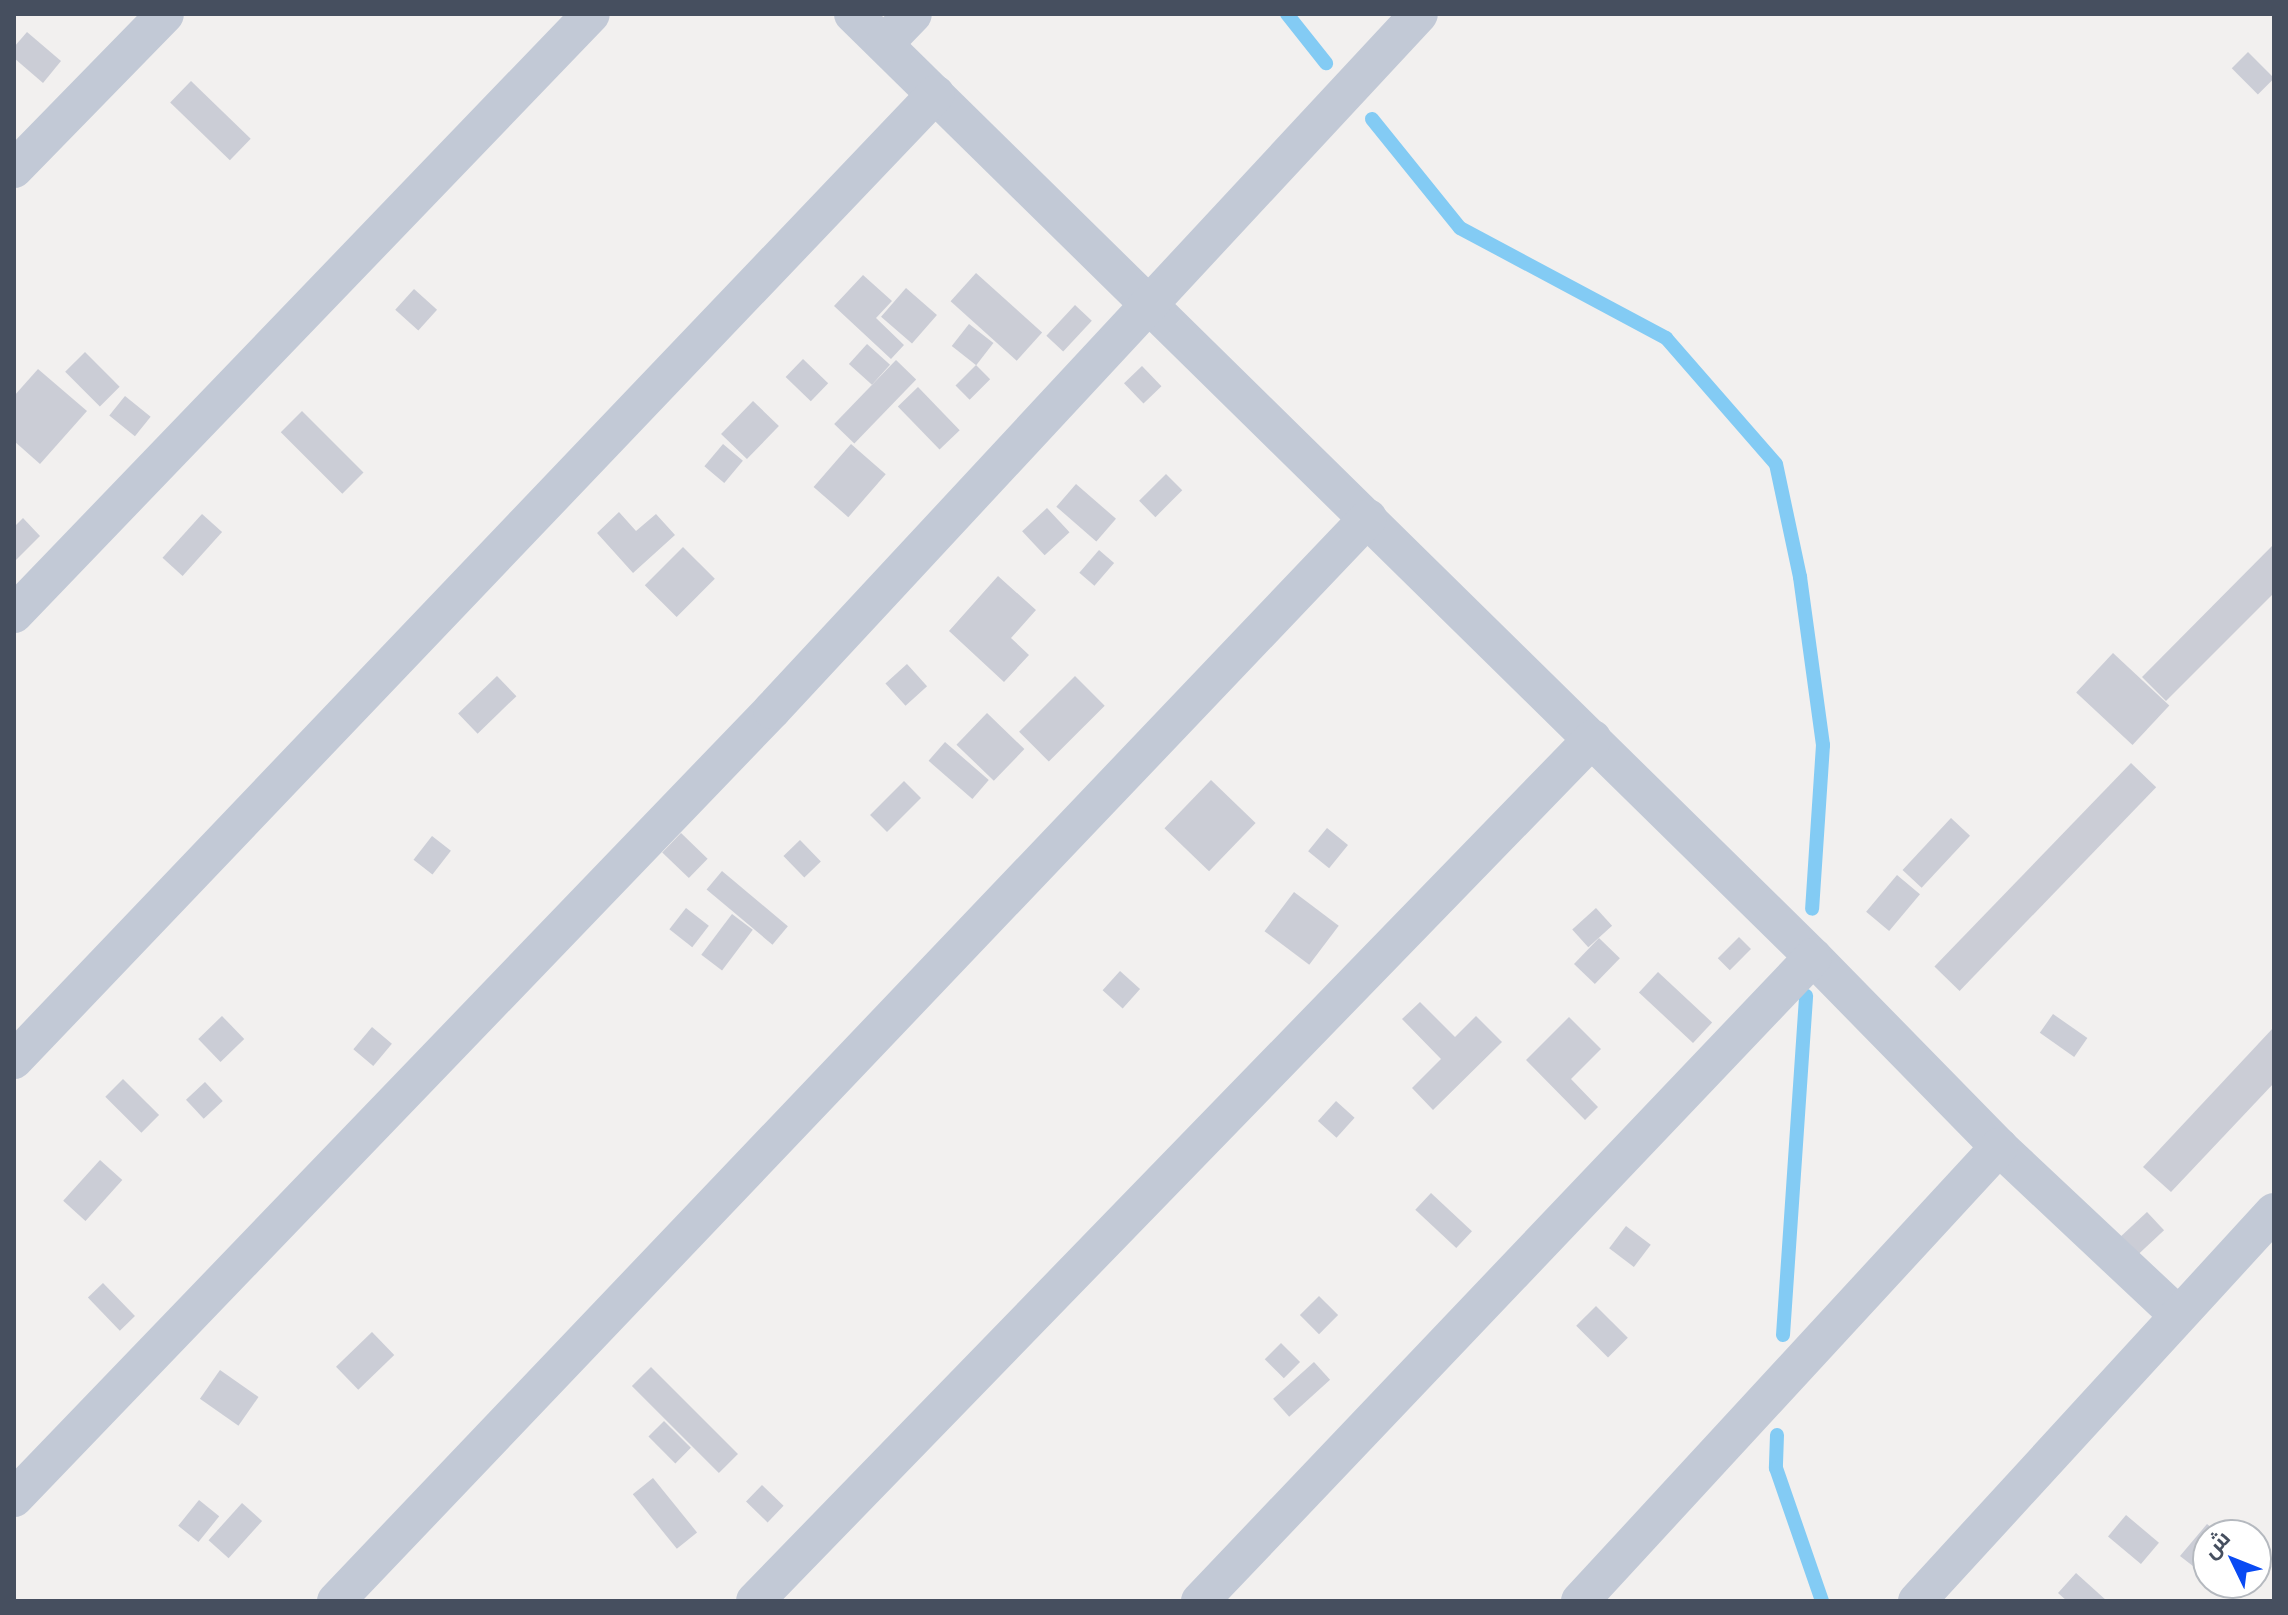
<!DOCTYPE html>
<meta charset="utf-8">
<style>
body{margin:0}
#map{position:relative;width:2288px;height:1615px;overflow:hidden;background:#f2f0ef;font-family:"Public Sans",Cairo,sans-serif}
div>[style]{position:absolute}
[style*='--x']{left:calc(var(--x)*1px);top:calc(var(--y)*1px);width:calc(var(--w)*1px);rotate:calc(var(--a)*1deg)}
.stream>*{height:14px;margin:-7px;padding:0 7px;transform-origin:7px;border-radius:7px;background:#83cbf4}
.building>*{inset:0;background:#cbcdd6;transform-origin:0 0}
.street>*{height:38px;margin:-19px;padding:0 19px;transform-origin:19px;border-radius:19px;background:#c2c9d6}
span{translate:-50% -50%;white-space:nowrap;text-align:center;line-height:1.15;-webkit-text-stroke:6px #fff;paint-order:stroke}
.frame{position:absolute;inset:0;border:16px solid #464f5f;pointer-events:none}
.north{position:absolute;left:2192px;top:1519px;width:80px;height:80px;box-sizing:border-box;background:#fff;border:2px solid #b5b9bf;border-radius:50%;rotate:313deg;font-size:22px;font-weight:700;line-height:32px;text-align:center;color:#464f5f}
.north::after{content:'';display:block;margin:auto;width:28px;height:36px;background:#094af3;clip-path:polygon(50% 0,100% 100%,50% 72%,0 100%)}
</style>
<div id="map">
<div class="stream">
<i style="--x:1287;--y:14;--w:63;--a:51.5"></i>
<i style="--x:1372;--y:119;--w:140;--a:51.1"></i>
<i style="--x:1460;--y:228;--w:234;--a:28.1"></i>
<i style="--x:1666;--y:338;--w:167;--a:48.9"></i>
<i style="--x:1776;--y:464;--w:116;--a:78"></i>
<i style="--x:1800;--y:577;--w:170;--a:82.2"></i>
<i style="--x:1823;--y:745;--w:164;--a:93.8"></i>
<i style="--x:1783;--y:1335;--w:340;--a:-86.1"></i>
<i style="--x:1777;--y:1435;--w:33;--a:92"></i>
<i style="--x:1776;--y:1468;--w:141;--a:70.9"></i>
</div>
<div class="building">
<i style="clip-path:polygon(27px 32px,61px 61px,43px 83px,14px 58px,14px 47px)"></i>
<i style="left:2248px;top:52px;width:37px;height:23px;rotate:45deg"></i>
<i style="left:191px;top:81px;width:83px;height:30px;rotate:44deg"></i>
<i style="left:976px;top:273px;width:89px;height:38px;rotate:42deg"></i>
<i style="clip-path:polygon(863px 275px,892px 301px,876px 318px,904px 345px,891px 359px,834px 306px)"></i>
<i style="left:906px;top:288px;width:41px;height:38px;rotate:41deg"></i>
<i style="left:414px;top:289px;width:31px;height:28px;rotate:42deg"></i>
<i style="left:1075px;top:305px;width:23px;height:42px;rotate:43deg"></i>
<i style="left:969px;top:324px;width:31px;height:28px;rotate:38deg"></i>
<i style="left:867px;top:344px;width:31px;height:27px;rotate:42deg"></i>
<i style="left:85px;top:352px;width:49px;height:28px;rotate:45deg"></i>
<i style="left:803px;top:359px;width:35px;height:25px;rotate:44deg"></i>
<i style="left:896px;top:360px;width:28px;height:89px;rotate:44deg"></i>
<i style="left:976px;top:365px;width:20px;height:29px;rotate:45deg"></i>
<i style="left:1142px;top:366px;width:28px;height:25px;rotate:46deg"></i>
<i style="clip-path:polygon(38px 369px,87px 411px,40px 464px,14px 441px,14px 396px)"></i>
<i style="left:918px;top:387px;width:60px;height:28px;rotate:46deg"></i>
<i style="left:125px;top:396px;width:33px;height:25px;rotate:39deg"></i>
<i style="left:753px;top:401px;width:36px;height:46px;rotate:44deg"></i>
<i style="left:302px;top:411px;width:87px;height:30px;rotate:45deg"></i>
<i style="left:723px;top:444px;width:26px;height:29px;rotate:40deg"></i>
<i style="left:851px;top:444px;width:46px;height:57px;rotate:41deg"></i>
<i style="left:1166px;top:474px;width:23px;height:38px;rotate:45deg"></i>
<i style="left:1076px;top:484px;width:53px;height:30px;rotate:41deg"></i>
<i style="left:1047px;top:508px;width:33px;height:34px;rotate:47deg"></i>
<i style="clip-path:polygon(619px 512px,636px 531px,656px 514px,675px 535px,633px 573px,597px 533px)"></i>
<i style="left:202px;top:514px;width:27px;height:59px;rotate:42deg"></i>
<i style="clip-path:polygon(23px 518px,40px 536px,14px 562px,14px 527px)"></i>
<i style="clip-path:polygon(2274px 544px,2274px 593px,2166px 701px,2142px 677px)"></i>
<i style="left:683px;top:547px;width:45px;height:54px;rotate:45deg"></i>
<i style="left:1099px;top:550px;width:20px;height:30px;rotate:41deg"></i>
<i style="clip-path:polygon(998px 576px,1036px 610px,1011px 638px,1029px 655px,1004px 682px,949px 631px)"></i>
<i style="left:2113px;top:653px;width:77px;height:54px;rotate:43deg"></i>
<i style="left:907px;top:664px;width:30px;height:29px;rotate:48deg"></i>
<i style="left:497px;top:676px;width:28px;height:54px;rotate:46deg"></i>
<i style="left:1075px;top:676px;width:42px;height:79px;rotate:45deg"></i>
<i style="left:987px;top:713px;width:52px;height:44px;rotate:44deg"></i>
<i style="left:945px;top:742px;width:58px;height:25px;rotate:41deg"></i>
<i style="left:2131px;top:763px;width:35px;height:283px;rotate:44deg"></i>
<i style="left:1211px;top:780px;width:62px;height:67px;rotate:44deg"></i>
<i style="left:904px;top:781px;width:24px;height:48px;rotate:45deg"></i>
<i style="left:1951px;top:818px;width:26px;height:71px;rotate:43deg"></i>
<i style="left:1327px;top:828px;width:27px;height:30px;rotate:39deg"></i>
<i style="left:681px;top:833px;width:37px;height:27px;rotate:44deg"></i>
<i style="left:432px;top:836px;width:24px;height:30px;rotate:38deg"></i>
<i style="left:800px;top:840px;width:30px;height:23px;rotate:46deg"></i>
<i style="left:722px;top:871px;width:86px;height:24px;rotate:40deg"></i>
<i style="left:1897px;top:875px;width:30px;height:48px;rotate:40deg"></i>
<i style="left:1294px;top:892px;width:56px;height:49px;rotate:37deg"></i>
<i style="left:686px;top:908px;width:29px;height:27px;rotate:38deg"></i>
<i style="left:1596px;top:908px;width:24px;height:32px;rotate:48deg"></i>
<i style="left:732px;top:914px;width:26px;height:51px;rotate:37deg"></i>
<i style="left:1739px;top:937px;width:17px;height:30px;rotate:45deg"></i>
<i style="left:1599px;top:938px;width:29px;height:36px;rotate:44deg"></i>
<i style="left:1120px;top:971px;width:27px;height:26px;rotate:42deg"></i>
<i style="left:1658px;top:972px;width:74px;height:28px;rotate:43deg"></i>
<i style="clip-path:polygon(1420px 1002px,1455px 1037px,1476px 1016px,1502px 1042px,1433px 1110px,1412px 1088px,1441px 1059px,1402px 1019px)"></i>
<i style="left:2053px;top:1014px;width:42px;height:23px;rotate:35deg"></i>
<i style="left:222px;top:1016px;width:32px;height:33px;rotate:46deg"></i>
<i style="clip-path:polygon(1569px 1017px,1601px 1049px,1571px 1079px,1598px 1107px,1585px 1120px,1526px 1060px)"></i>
<i style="left:372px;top:1027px;width:26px;height:29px;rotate:40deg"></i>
<i style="clip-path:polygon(2274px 1027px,2274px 1083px,2171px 1192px,2143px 1167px)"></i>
<i style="left:123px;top:1079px;width:51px;height:25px;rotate:45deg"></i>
<i style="left:205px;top:1082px;width:26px;height:26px;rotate:47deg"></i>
<i style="left:1336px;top:1101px;width:25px;height:27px;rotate:42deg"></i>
<i style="left:100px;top:1160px;width:30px;height:55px;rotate:42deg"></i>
<i style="left:1431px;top:1193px;width:56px;height:23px;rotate:43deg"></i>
<i style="left:2147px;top:1212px;width:25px;height:48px;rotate:47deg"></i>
<i style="left:1626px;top:1226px;width:31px;height:28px;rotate:37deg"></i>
<i style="left:103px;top:1283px;width:46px;height:21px;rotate:46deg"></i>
<i style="left:1319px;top:1296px;width:27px;height:27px;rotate:45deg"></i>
<i style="left:1596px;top:1306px;width:45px;height:28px;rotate:45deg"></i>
<i style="left:372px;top:1332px;width:32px;height:50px;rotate:46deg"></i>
<i style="left:1281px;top:1343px;width:27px;height:23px;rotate:45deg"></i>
<i style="left:1314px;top:1362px;width:24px;height:55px;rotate:48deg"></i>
<i style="left:651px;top:1367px;width:123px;height:27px;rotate:45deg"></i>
<i style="left:220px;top:1370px;width:47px;height:35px;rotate:35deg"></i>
<i style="left:664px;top:1421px;width:38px;height:22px;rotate:45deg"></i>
<i style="left:653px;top:1478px;width:70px;height:26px;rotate:51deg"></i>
<i style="left:762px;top:1485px;width:30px;height:23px;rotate:44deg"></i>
<i style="left:199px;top:1500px;width:26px;height:33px;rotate:39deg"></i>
<i style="left:242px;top:1503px;width:27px;height:50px;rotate:42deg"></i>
<i style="left:2126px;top:1515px;width:43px;height:28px;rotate:40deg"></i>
<i style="clip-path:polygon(2207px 1524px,2221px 1535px,2208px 1535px,2208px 1558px,2198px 1570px,2180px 1556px)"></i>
<i style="clip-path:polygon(2076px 1573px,2107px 1601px,2067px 1601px,2058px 1593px)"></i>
</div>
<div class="street">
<i style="--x:853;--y:14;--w:1346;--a:44.49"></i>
<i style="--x:1813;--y:957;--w:266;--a:45.6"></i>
<i style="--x:1999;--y:1147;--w:245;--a:43.2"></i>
<i style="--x:885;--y:43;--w:40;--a:-46"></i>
<i style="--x:14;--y:169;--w:216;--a:-45.7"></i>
<i style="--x:14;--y:614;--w:832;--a:-46.12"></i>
<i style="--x:14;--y:1060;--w:1335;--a:-46.34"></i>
<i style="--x:14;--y:1498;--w:1093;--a:-46.11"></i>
<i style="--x:772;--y:710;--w:950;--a:-47.09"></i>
<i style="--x:336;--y:1601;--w:1496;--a:-46.38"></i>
<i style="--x:755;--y:1601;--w:1202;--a:-45.84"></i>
<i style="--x:1200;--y:1601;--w:889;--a:-46.41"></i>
<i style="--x:1580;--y:1601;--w:618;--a:-47.3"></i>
<i style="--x:1917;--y:1601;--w:528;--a:-47.46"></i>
</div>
<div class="frame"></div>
<div class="north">ش</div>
</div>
